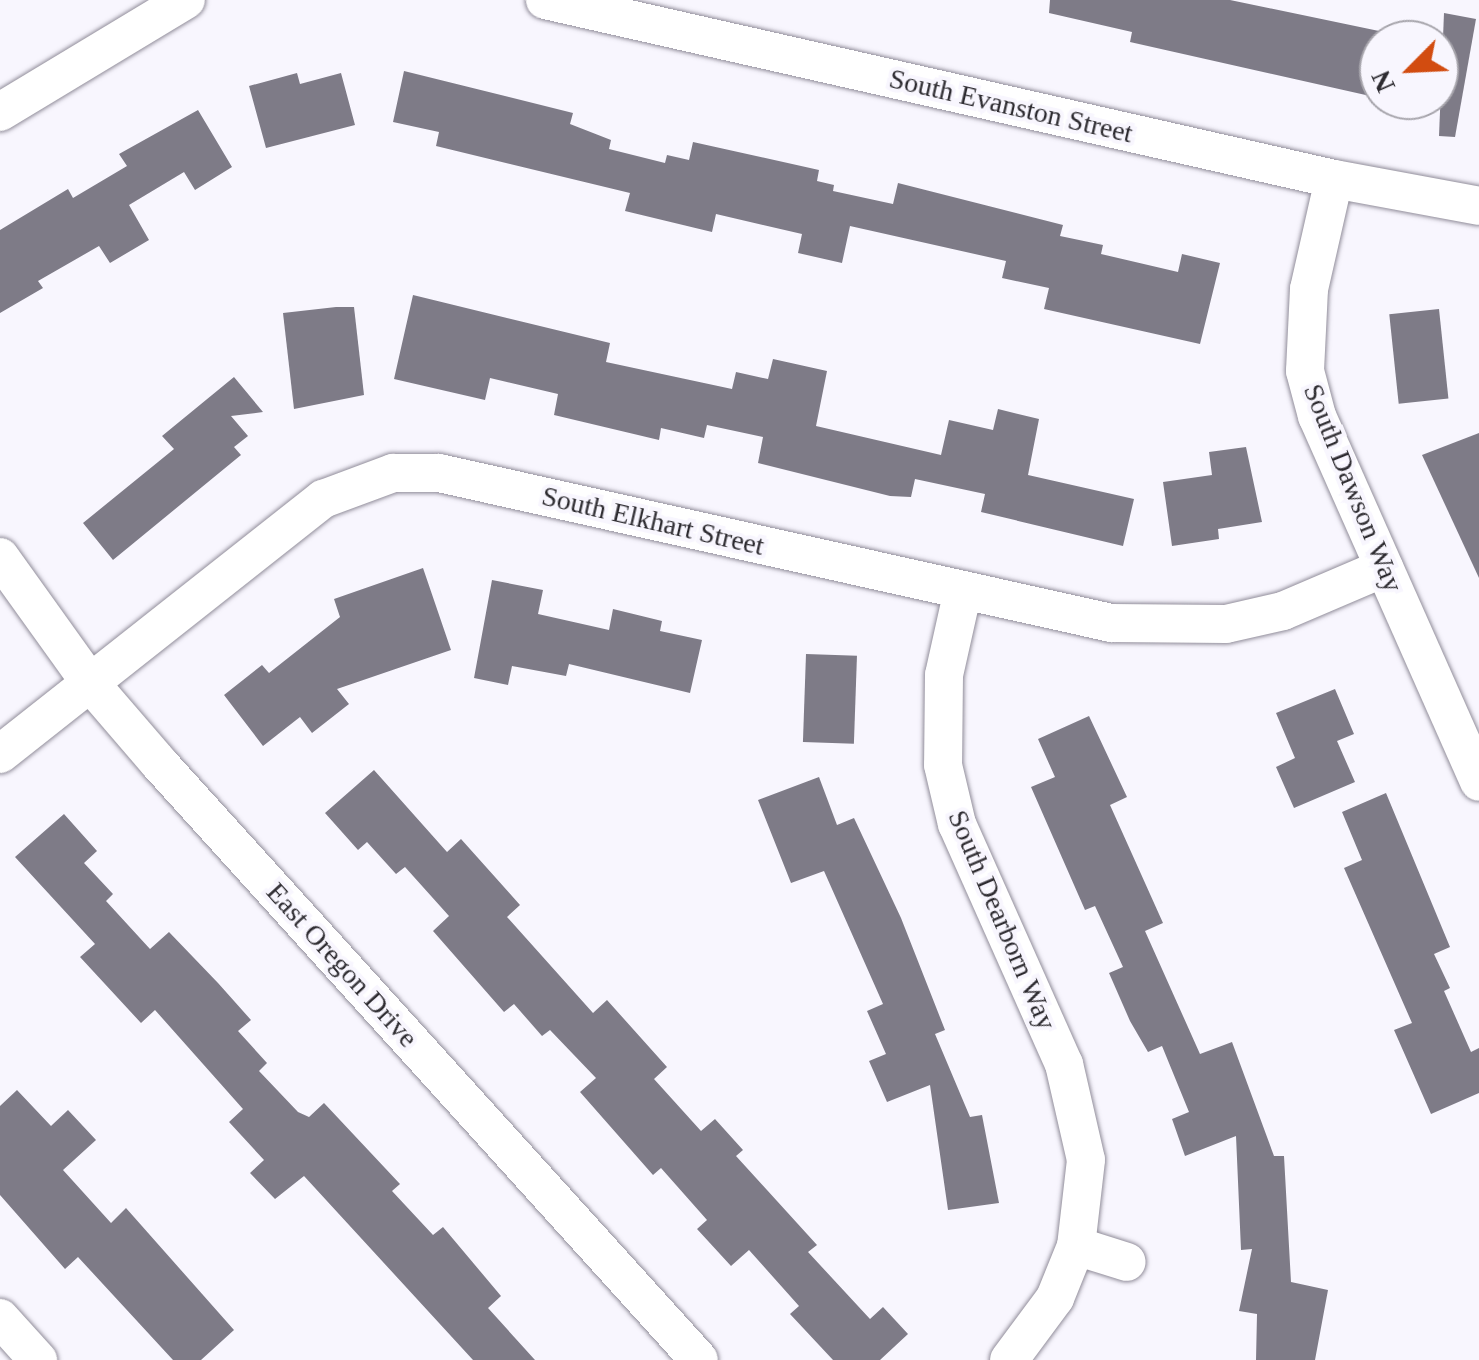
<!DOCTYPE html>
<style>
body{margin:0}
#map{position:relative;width:1479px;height:1360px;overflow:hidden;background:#f8f6fe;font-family:Georgia,serif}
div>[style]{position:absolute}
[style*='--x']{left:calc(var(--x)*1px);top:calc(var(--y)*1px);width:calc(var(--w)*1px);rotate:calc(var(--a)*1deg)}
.building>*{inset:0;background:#7e7b87;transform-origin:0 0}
.roads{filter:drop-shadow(0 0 2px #918d9a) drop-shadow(0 0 2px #918d9a)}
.street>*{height:38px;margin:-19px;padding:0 19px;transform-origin:19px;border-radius:19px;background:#fff}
span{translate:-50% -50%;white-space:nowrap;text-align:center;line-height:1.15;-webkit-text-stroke:8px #f8f6fe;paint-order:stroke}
.street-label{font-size:28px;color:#2d2b30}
.north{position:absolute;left:1359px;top:20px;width:100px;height:100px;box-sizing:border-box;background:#f8f6fe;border:2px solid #a7a5ac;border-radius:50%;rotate:246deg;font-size:28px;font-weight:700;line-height:40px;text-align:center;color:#2d2b30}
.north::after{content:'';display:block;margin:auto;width:35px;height:45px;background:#d24c10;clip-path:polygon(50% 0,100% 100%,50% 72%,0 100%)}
</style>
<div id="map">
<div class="building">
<i style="clip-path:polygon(1050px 0,1230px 0,1379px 31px,1379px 98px,1130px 42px,1132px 32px,1049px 13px)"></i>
<i style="clip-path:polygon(1444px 13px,1476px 19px,1455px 137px,1439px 136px)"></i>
<i style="clip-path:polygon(404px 71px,573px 113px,570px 124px,611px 140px,609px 149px,665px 163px,667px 155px,689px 160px,693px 142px,819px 170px,817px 181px,834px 185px,833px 191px,893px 204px,898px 183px,1063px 225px,1060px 236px,1103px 245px,1101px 254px,1178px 272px,1182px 254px,1220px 263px,1200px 344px,1044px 309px,1049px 288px,1002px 278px,1006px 261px,850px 226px,842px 263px,798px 253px,802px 234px,716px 214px,712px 232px,625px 211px,630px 193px,436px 146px,439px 132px,393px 122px)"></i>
<i style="clip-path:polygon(297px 73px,300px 84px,341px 73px,355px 125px,266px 148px,249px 86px)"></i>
<i style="clip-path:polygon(198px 110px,232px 167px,195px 190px,184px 172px,129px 205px,149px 240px,110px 263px,99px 246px,38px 281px,43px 288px,0 313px,0 230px,68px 189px,73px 198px,127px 166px,119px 154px)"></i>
<i style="clip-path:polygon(413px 295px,610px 343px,606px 362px,732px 389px,736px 372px,768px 379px,773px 359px,827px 371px,816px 426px,941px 455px,949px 420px,993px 430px,998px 409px,1039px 419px,1028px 475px,1134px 499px,1123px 546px,981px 512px,985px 494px,915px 479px,911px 497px,890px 496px,758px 463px,763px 437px,707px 425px,704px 438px,661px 428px,659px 440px,554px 415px,558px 394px,490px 378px,485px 400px,394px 379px)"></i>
<i style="clip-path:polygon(336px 307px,354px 307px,364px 395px,294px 409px,283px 313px)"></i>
<i style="left:1439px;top:309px;width:90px;height:50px;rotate:84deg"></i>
<i style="clip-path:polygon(234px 377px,263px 412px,231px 416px,248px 436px,234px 447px,241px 455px,113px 560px,83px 523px,174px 449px,162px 436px)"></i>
<i style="clip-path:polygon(1479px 433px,1479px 578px,1422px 455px)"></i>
<i style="clip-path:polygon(1246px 447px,1262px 522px,1218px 529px,1219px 539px,1172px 546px,1163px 482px,1212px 475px,1209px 452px)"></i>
<i style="clip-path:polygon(423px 568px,451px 650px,337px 689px,349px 704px,312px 733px,300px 717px,263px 746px,224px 695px,262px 665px,269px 673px,340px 617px,334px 599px)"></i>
<i style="clip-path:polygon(492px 580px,543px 590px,538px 614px,609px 630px,613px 609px,662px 621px,660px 631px,702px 640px,690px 693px,569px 664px,566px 676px,512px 666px,508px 685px,474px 678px)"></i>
<i style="left:806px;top:654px;width:51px;height:88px;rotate:2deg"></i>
<i style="clip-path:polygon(1335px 689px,1354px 734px,1337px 741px,1355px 782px,1294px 808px,1276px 767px,1295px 758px,1276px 713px)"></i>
<i style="clip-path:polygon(1089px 716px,1127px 797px,1110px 805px,1163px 923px,1145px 931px,1200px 1054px,1232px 1042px,1274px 1156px,1284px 1156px,1291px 1282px,1328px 1290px,1315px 1360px,1256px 1360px,1257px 1314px,1239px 1311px,1252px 1249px,1241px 1250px,1236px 1136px,1185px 1156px,1172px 1119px,1189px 1112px,1162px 1046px,1148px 1052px,1130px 1021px,1109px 973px,1123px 967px,1095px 906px,1085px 910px,1031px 787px,1055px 777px,1038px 739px)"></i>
<i style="clip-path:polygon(374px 770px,447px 852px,461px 839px,520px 905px,507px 917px,593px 1013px,607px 1000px,667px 1067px,654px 1079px,701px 1131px,715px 1119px,743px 1150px,736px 1156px,817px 1245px,808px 1252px,870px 1319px,883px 1307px,908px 1334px,880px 1360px,833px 1360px,790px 1314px,799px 1306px,749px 1250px,731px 1266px,697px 1229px,707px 1220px,661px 1168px,653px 1175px,580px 1092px,596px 1078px,550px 1030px,542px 1036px,514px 1004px,504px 1012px,433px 931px,449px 916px,405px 867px,396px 874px,367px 842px,358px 850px,325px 813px)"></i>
<i style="clip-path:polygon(819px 777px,837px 825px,854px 818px,901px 918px,945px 1030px,935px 1034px,970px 1117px,982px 1115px,999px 1203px,948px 1210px,930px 1085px,887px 1102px,869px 1061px,886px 1054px,867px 1011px,883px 1004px,824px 871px,791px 883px,758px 800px)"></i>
<i style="clip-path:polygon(1386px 793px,1450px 947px,1434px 954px,1450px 988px,1444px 991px,1471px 1052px,1479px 1048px,1479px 1093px,1431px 1114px,1394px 1030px,1412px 1023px,1344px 868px,1362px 860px,1342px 812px)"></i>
<i style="clip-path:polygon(64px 814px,97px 851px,84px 863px,113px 894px,106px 901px,150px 949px,169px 932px,218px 983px,251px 1020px,238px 1031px,267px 1063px,259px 1071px,298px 1112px,309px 1117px,324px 1103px,400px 1184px,392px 1191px,433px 1235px,443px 1227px,501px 1296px,488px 1308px,535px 1360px,473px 1360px,304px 1176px,275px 1199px,250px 1173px,264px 1160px,229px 1122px,243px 1109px,155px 1010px,141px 1023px,80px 957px,95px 944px,15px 857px)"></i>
<i style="clip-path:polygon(17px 1090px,51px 1126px,68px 1110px,96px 1140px,63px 1170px,111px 1223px,126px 1208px,234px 1330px,201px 1360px,173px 1360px,78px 1257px,65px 1269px,0 1195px,0 1106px)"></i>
</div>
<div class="roads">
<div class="street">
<i style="--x:545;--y:0;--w:809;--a:12.78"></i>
<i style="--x:1334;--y:179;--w:147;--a:10.5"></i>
<i style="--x:0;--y:112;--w:217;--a:-31.1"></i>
<i style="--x:1334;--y:179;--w:113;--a:102.8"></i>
<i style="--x:1309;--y:289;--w:82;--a:92.8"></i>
<i style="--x:1305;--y:371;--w:47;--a:75.1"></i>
<i style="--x:1317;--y:416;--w:400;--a:66.1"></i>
<i style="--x:0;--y:557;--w:156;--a:54.4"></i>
<i style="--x:91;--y:684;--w:103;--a:49.3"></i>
<i style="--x:158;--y:762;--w:806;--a:47.86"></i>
<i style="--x:963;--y:590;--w:87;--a:102.6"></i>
<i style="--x:944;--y:675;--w:90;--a:90.6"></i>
<i style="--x:943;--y:765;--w:61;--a:76.7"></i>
<i style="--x:957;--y:824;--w:263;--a:66"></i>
<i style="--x:1064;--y:1064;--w:98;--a:77.1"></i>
<i style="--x:1086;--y:1160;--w:87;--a:96.6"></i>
<i style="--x:1076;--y:1246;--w:56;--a:112"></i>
<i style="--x:1055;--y:1298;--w:77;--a:126.6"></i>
<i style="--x:0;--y:754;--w:412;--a:-38.3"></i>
<i style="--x:323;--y:499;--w:75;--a:-20.4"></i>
<i style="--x:393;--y:473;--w:46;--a:0"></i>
<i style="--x:439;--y:473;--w:689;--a:12.58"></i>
<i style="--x:1111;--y:623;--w:115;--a:0.5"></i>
<i style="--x:1226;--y:624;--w:58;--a:-12.8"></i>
<i style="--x:1283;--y:611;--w:110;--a:-23.1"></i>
<i style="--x:1076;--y:1246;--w:53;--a:17.4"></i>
<i style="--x:0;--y:1318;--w:57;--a:47.9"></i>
</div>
</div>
<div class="street-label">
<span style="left:1011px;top:106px;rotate:13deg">South Evanston Street</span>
<span style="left:1353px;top:488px;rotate:68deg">South Dawson Way</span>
<span style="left:653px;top:521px;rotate:13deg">South Elkhart Street</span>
<span style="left:1002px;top:920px;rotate:67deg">South Dearborn Way</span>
<span style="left:342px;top:965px;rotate:48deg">East Oregon Drive</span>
</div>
<div class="north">N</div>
</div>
